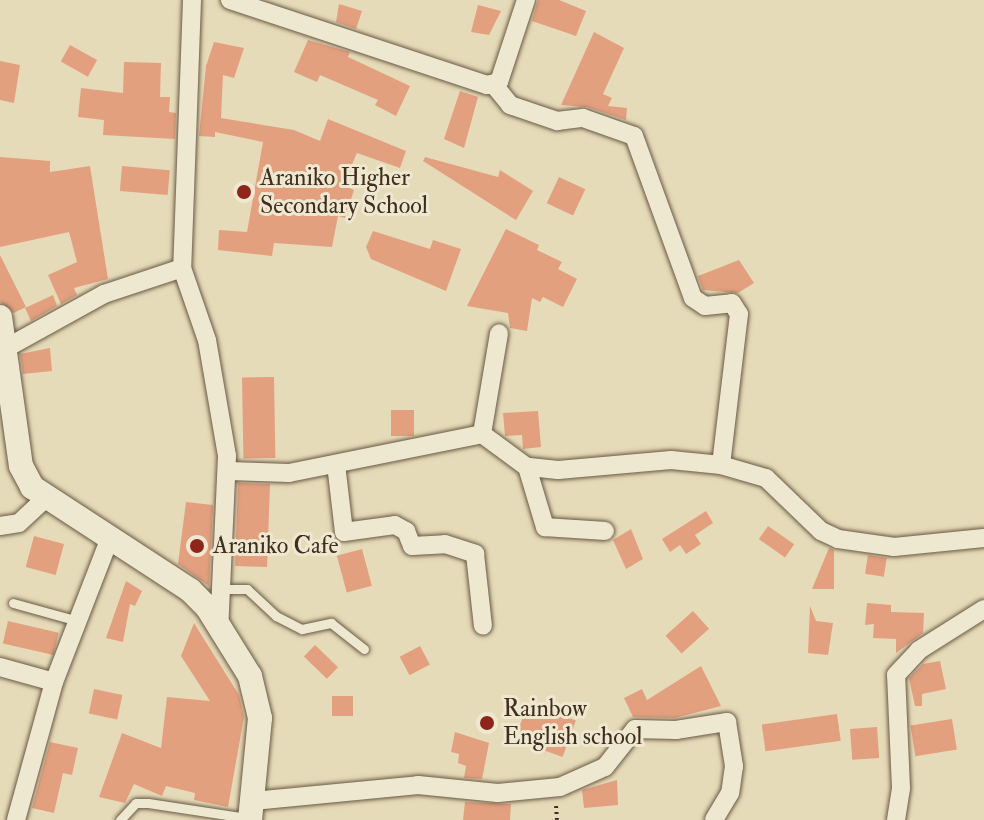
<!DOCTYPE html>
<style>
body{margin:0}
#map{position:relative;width:984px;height:820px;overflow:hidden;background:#e6dbb8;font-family:"IM FELL Double Pica",serif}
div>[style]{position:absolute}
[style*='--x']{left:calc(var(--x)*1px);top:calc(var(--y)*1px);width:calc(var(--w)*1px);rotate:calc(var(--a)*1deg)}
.building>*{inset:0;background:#e3a07f;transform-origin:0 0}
.path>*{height:4px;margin-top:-2px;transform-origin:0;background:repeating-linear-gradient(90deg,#3f2e1d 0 2px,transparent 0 6px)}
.roads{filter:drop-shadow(0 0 2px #695944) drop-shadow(0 0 2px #695944)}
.lane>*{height:9px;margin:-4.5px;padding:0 4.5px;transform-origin:4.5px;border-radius:4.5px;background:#efe8d1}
.street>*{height:18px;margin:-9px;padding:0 9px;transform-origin:9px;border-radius:9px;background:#efe8d1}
.secondary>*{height:24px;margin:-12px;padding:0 12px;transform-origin:12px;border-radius:12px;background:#efe8d1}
.dots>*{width:22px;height:22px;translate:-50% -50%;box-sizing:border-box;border:4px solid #efe8d1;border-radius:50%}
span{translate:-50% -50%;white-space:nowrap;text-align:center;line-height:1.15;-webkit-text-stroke:6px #efe8d1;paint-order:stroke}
.poi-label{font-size:24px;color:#3f2e1d}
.left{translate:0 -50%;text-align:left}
</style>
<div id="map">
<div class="building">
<i style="clip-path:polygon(538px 0,559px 0,586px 11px,576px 36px,532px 21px)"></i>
<i style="clip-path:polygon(339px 4px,362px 11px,356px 29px,336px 22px)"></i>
<i style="clip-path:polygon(478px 5px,501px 11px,489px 35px,471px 32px)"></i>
<i style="clip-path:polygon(594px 32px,624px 48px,603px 94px,612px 98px,608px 106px,627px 108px,626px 120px,587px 107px,561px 105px)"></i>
<i style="clip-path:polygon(308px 40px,350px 52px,348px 57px,410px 86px,396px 116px,375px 105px,378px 100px,320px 75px,317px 82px,294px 72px)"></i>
<i style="clip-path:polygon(214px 42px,244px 48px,234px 78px,223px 75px,221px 118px,294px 130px,320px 141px,328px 119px,406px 151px,400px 168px,357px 153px,343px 185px,354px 190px,345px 218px,338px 216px,332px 247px,274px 243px,272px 256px,218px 250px,219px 230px,247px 232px,263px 142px,215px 132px,215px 137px,199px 136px,206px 66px)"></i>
<i style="left:70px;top:45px;width:31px;height:19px;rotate:29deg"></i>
<i style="clip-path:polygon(0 61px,20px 65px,14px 103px,0 100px)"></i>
<i style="clip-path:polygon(124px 62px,161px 63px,160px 97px,170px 97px,169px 112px,176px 113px,175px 139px,103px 135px,104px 120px,78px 117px,81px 88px,123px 93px)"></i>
<i style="clip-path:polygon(460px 91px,478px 97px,464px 148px,444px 139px)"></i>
<i style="clip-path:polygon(0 157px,50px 161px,50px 172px,90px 166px,108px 279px,74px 288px,77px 295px,61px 304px,48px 275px,77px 262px,69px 232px,0 247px)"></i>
<i style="clip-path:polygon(425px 157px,498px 177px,500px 170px,533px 191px,516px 220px,423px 161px)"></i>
<i style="left:122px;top:166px;width:48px;height:25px;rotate:5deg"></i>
<i style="left:559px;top:177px;width:29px;height:29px;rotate:25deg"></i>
<i style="clip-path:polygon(506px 229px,539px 245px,537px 250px,562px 262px,558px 269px,577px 279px,563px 307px,543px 297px,540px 302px,532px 298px,527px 331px,510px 328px,508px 313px,467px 306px)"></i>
<i style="clip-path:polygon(373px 231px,430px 249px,433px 240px,461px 249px,446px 291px,371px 259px,366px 247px)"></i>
<i style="clip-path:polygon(0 255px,26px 307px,14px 313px,0 302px)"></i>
<i style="clip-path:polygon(739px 260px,754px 283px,738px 293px,703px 290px,698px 276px)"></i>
<i style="clip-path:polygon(53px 295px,57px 306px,31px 321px,25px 308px)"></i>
<i style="clip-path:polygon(50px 348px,52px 371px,23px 374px,20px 354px)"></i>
<i style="left:274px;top:377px;width:81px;height:32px;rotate:89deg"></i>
<i style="left:391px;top:410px;width:23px;height:26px"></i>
<i style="clip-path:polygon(538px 411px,541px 447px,523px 449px,522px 435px,505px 436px,503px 413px)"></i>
<i style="left:238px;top:483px;width:32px;height:83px;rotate:2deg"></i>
<i style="clip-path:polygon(186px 502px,213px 505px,209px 586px,178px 564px)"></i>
<i style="clip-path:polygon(706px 511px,713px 523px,695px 535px,701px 544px,686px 554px,680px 545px,670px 552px,662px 539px)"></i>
<i style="left:768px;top:526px;width:32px;height:16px;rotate:35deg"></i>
<i style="clip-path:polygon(631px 529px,643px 559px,626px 569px,613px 540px)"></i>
<i style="left:34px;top:536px;width:31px;height:32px;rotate:15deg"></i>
<i style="clip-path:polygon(829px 548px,834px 550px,834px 589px,812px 589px)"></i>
<i style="left:362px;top:549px;width:38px;height:26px;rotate:75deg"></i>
<i style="left:868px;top:555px;width:19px;height:19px;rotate:9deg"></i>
<i style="clip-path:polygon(126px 581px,142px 591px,135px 606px,130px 604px,123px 642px,106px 638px)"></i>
<i style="clip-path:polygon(867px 603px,891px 605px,891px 612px,924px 613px,923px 633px,896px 653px,896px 639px,873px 638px,874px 624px,865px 625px)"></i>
<i style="clip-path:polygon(810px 606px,816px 621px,833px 623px,828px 655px,808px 653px)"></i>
<i style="left:693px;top:611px;width:24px;height:37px;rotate:48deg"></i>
<i style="left:8px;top:621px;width:52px;height:23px;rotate:13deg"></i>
<i style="clip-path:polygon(194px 623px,239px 695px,244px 717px,228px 807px,194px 800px,195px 793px,166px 786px,162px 796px,134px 784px,125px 803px,99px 797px,122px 733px,161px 748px,167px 697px,210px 701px,181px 656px)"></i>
<i style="left:315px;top:645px;width:32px;height:16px;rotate:44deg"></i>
<i style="left:420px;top:646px;width:21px;height:23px;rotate:62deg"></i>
<i style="clip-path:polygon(940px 661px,946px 689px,922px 694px,922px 706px,915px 706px,909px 678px,923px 664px)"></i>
<i style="clip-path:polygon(701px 666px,721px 706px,675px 718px,633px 717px,624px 698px,642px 689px,647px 700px)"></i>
<i style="left:94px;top:689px;width:29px;height:25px;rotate:12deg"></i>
<i style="left:332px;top:696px;width:21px;height:20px"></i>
<i style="left:528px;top:703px;width:51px;height:39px;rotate:20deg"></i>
<i style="left:837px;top:714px;width:27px;height:76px;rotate:82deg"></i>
<i style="left:952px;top:719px;width:31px;height:42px;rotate:81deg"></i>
<i style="left:877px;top:727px;width:31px;height:27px;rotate:86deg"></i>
<i style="clip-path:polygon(455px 732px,489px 743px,482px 779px,464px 778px,466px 766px,458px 763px,459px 754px,451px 752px)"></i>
<i style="clip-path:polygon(50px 742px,78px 748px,72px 775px,63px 773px,54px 813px,32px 808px)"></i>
<i style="clip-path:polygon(617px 780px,618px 805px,584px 808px,582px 790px)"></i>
<i style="clip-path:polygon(465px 802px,511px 804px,510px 820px,463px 820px)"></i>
</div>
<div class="path">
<i style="--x:556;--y:806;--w:14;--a:86"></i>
</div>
<div class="roads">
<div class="lane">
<i style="--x:223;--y:589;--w:24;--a:0"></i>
<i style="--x:247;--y:589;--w:40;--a:43"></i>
<i style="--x:276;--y:616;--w:29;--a:27"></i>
<i style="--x:302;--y:629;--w:30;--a:-12"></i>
<i style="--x:331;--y:623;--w:42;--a:38.2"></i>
<i style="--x:13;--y:603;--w:67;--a:15.5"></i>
<i style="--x:120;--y:820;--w:23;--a:-47"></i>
<i style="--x:136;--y:803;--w:12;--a:0"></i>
<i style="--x:148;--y:803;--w:100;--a:8.6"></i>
</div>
<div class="street">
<i style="--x:192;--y:0;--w:268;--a:92.1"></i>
<i style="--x:182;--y:268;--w:76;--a:70.9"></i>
<i style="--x:207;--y:340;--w:118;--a:80.2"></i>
<i style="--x:227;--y:456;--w:173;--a:92.6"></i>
<i style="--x:230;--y:0;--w:271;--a:18.3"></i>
<i style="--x:487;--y:85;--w:12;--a:-14"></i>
<i style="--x:499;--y:82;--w:86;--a:-71.8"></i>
<i style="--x:494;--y:85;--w:26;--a:51"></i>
<i style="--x:510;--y:105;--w:50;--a:18.8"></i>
<i style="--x:557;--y:121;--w:26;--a:-7"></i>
<i style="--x:583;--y:118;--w:54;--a:19.4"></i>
<i style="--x:634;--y:136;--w:172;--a:70"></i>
<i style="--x:693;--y:298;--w:14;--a:34"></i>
<i style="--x:705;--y:306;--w:27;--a:-6"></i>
<i style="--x:732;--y:303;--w:13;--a:58"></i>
<i style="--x:739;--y:314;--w:152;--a:96.8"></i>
<i style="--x:721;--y:465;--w:50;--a:-174.3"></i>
<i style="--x:671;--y:460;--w:113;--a:174.9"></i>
<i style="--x:558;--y:470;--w:31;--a:-174"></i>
<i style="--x:8;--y:347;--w:110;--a:-28.9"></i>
<i style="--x:104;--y:294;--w:82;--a:-18.4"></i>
<i style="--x:482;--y:434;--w:102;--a:-80.4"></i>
<i style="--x:336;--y:464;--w:68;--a:83.3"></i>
<i style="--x:344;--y:532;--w:51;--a:-7.8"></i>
<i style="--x:395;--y:525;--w:13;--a:29"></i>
<i style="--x:406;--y:531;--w:16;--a:68"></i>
<i style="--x:412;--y:546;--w:33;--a:-3"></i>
<i style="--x:445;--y:544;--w:32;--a:18"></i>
<i style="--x:475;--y:554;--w:72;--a:83.7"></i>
<i style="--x:721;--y:465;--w:47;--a:16.1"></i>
<i style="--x:766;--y:478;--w:76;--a:43.9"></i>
<i style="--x:821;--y:531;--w:19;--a:25"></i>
<i style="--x:838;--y:539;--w:57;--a:8.1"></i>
<i style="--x:894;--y:547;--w:90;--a:-5.7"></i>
<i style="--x:229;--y:471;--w:60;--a:1.9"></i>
<i style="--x:289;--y:473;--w:197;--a:-11.4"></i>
<i style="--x:482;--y:434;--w:56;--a:36.3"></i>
<i style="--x:527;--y:467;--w:63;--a:73.3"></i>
<i style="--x:545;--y:527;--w:60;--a:3.8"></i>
<i style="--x:0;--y:526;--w:19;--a:-9"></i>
<i style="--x:19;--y:523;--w:35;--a:-43"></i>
<i style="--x:0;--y:667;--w:56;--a:15.5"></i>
<i style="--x:253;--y:801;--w:166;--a:-5.5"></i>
<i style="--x:418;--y:785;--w:80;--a:5.7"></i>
<i style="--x:498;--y:793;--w:62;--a:-5.5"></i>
<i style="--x:560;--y:787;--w:49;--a:-24"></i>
<i style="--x:605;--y:767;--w:48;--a:-51.7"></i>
<i style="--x:635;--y:729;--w:41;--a:1.4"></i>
<i style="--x:676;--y:730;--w:52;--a:-8.9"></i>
<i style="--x:727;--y:722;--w:45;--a:81"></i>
<i style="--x:734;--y:766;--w:27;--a:98"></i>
<i style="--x:730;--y:793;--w:31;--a:121"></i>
<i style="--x:16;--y:820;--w:143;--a:-74.6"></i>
<i style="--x:54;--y:682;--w:152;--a:-68.8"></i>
<i style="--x:896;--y:820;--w:32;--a:-81"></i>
<i style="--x:901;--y:788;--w:113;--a:-92.5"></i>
<i style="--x:896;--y:675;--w:34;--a:-47"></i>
<i style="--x:919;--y:650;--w:77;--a:-32.2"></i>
</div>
<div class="secondary">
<i style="--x:0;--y:317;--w:150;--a:82"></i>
<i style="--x:21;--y:466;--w:24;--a:62"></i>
<i style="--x:32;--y:487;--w:189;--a:33.1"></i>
<i style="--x:190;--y:590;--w:24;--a:45"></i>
<i style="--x:207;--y:607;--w:81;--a:58.1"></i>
<i style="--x:250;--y:676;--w:43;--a:76.6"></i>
<i style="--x:260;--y:718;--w:102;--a:95.6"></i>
</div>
</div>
<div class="dots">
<i style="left:244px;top:192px;background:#8f2418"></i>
<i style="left:197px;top:546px;background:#8f2418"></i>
<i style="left:487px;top:723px;background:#8f2418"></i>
</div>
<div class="poi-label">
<span class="left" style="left:260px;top:192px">Araniko Higher<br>Secondary School</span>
<span class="left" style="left:213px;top:546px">Araniko Cafe</span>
<span class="left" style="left:503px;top:723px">Rainbow<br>English school</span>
</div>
</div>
